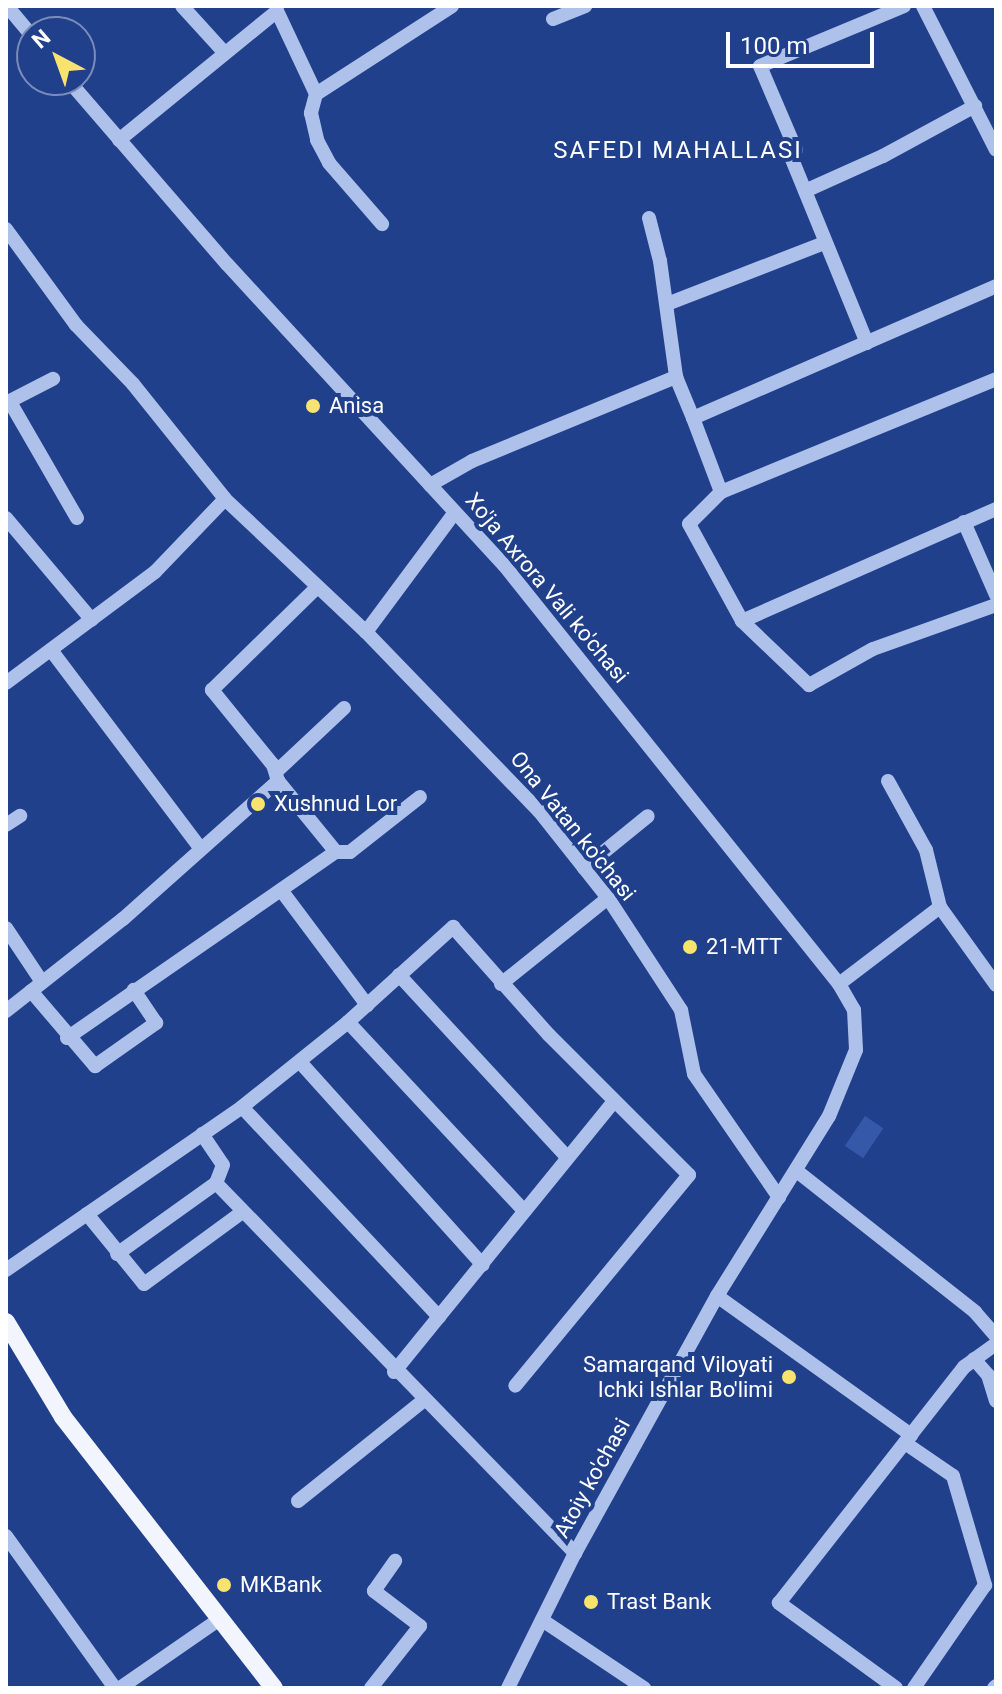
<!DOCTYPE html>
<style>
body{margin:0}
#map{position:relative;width:1002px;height:1694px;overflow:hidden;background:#21408b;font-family:Roboto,sans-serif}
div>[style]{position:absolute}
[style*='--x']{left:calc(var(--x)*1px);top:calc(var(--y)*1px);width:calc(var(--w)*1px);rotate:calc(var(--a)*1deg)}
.green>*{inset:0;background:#3559a8;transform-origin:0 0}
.minor>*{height:14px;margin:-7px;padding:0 7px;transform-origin:7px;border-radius:7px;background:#aec1eb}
.major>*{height:18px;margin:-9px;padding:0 9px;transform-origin:9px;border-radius:9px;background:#f2f5fe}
.dots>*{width:22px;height:22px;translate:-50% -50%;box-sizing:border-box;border:4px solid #21408b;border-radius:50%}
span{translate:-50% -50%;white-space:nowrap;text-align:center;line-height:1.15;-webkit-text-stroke:8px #21408b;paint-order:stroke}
.poi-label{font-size:22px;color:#fff}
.left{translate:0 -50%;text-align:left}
.right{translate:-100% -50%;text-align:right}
.street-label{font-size:22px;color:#fff}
.neighbourhood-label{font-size:24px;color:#fff;letter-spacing:2px}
.frame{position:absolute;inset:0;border:8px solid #fff;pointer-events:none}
.north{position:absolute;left:16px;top:16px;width:80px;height:80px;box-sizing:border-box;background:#21408b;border:2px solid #7a8cb9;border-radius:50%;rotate:319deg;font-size:22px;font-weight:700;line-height:32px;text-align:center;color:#fff}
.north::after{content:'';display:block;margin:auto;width:28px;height:36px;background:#f8e36f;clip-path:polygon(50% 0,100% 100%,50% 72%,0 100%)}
.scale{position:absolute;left:726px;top:32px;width:148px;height:36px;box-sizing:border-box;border:4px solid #fff;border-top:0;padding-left:10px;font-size:24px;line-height:28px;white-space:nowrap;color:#fff;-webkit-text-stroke:6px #21408b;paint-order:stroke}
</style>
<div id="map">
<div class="green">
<i style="left:865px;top:1116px;width:22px;height:36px;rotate:34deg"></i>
</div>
<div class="minor">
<i style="--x:7;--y:6;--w:39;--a:50"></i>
<i style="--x:182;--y:6;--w:59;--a:47.7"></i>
<i style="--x:923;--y:6;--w:161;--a:63.1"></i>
<i style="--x:553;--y:19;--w:35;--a:-22"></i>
<i style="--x:68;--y:80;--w:243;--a:49.2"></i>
<i style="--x:227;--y:264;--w:409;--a:47.4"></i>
<i style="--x:504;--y:565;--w:536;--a:51.36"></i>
<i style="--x:839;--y:984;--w:30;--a:60"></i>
<i style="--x:854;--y:1010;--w:40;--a:87.1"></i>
<i style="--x:856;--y:1050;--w:71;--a:112.2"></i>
<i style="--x:829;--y:1116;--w:212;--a:121.9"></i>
<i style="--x:717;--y:1296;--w:294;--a:118.9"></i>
<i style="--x:575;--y:1553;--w:151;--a:116.4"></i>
<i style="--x:316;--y:94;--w:20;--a:105"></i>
<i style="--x:311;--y:113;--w:28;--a:77"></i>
<i style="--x:317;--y:140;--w:26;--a:62"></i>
<i style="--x:329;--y:163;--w:81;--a:49"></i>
<i style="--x:119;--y:140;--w:204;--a:-39.2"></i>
<i style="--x:277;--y:11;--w:92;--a:64.8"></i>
<i style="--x:316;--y:94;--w:162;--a:-32.9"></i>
<i style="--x:805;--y:191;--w:85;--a:-24.2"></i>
<i style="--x:883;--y:156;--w:105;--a:-28.5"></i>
<i style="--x:649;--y:218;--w:44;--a:75.7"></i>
<i style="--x:660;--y:261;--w:117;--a:82.1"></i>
<i style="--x:6;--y:229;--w:119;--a:53.9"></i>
<i style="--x:76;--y:325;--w:82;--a:46"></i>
<i style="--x:133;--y:384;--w:147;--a:51.3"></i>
<i style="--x:225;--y:499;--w:194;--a:43.3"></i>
<i style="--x:366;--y:632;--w:249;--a:46"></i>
<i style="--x:539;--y:811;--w:111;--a:51.6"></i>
<i style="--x:608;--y:898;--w:134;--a:56.9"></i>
<i style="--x:681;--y:1010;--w:65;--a:78.5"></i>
<i style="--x:694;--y:1074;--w:150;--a:55.4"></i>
<i style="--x:667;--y:304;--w:168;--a:-21.2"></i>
<i style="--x:867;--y:343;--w:199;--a:-112.2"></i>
<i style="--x:792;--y:159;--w:10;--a:-66"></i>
<i style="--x:796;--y:150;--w:91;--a:-113.2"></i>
<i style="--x:760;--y:66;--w:156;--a:-22.6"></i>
<i style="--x:10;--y:402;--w:134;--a:60"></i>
<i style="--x:6;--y:403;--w:53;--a:-27.1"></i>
<i style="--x:693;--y:418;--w:79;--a:69.3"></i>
<i style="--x:721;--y:492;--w:297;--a:-22.3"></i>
<i style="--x:430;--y:485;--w:48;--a:-29.7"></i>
<i style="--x:472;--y:461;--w:221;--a:-22.4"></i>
<i style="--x:676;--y:377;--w:44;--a:67.5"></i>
<i style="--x:693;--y:418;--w:331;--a:-23.5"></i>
<i style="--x:721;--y:492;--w:45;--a:135"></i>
<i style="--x:689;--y:524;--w:111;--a:61.3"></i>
<i style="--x:742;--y:621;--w:278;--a:-23.8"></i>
<i style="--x:6;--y:518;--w:133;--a:49.9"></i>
<i style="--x:964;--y:522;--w:80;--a:66.3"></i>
<i style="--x:742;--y:621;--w:93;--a:43.7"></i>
<i style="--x:809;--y:685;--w:73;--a:-29.4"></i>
<i style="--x:873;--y:649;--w:131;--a:-19.7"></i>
<i style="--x:366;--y:632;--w:149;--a:-53.4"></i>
<i style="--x:51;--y:650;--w:249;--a:53"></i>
<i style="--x:6;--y:683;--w:186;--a:-36.7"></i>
<i style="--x:155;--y:572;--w:101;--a:-46.2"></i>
<i style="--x:277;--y:771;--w:92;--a:-43.2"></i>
<i style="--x:888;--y:781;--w:79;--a:61.2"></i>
<i style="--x:926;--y:850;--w:59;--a:76.2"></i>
<i style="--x:6;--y:825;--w:17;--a:-33"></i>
<i style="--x:336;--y:852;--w:14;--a:0"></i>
<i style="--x:350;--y:852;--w:89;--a:-38.2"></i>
<i style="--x:584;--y:868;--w:82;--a:-39.1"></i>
<i style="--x:281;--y:890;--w:144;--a:53.2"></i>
<i style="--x:6;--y:928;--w:65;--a:56.3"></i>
<i style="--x:399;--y:975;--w:248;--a:47.3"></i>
<i style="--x:501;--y:984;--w:137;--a:-38.8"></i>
<i style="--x:839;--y:984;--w:127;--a:-37.3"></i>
<i style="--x:940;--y:907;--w:96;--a:54.3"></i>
<i style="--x:31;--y:991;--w:99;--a:49.5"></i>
<i style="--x:95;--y:1066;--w:75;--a:-35.2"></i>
<i style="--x:156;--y:1023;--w:40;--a:-124"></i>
<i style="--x:6;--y:1011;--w:149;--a:-38.2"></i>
<i style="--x:123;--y:919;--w:208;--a:-41.7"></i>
<i style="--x:278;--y:781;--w:17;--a:-107"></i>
<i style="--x:273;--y:765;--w:97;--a:-129.1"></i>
<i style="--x:212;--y:690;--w:147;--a:-44.4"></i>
<i style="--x:348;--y:1022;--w:258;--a:47"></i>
<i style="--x:67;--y:1038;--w:327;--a:-34.7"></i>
<i style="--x:336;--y:852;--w:92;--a:-129.2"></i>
<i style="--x:300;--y:1062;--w:273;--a:48"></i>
<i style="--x:242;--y:1107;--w:288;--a:46.8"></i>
<i style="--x:202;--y:1134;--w:37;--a:56"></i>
<i style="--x:223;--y:1165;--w:19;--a:111"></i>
<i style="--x:798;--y:1172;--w:226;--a:38.3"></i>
<i style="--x:975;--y:1312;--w:32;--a:49"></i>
<i style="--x:87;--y:1214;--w:90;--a:50.8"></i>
<i style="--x:144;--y:1284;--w:120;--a:-36.2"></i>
<i style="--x:117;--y:1254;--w:122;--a:-35.6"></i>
<i style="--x:216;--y:1183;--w:516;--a:45.86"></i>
<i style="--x:6;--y:1270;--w:287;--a:-34.6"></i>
<i style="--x:242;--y:1107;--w:136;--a:-38.7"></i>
<i style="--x:348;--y:1022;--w:142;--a:-42.1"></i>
<i style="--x:453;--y:927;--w:144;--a:48.4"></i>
<i style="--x:549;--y:1035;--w:198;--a:45"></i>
<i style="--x:689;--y:1175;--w:273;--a:129.5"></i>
<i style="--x:717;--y:1296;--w:239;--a:35.6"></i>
<i style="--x:974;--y:1359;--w:21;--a:49"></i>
<i style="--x:988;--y:1375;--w:27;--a:73"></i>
<i style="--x:394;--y:1372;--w:349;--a:-50.9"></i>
<i style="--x:905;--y:1443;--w:58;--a:34.5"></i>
<i style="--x:953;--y:1476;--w:114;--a:73.6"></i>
<i style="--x:985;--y:1585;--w:125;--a:124.6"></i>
<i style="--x:298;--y:1501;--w:160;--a:-38.7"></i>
<i style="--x:6;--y:1536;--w:187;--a:54.4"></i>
<i style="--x:542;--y:1620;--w:123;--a:33.7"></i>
<i style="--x:120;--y:1688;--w:123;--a:-34.7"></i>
<i style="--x:371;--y:1688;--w:79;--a:-51.7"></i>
<i style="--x:420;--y:1626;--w:58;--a:-142.7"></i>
<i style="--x:374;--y:1591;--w:37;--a:-55"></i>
<i style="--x:896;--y:1688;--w:145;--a:-144"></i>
<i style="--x:779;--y:1603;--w:300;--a:-51.9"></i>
<i style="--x:964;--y:1367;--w:39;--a:-36"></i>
<i style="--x:994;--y:1688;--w:3;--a:-45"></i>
</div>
<div class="major">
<i style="--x:6;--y:1322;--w:111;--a:59"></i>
<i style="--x:63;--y:1417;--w:343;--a:52.1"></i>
</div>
<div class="dots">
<i style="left:313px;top:406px;background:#f8e36f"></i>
<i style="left:258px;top:804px;background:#f8e36f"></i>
<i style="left:690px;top:947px;background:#f8e36f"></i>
<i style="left:789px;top:1377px;background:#f8e36f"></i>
<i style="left:224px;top:1585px;background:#f8e36f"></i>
<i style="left:591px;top:1602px;background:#f8e36f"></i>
</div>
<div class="poi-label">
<span class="left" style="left:329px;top:406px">Anisa</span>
<span class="left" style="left:274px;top:804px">Xushnud Lor</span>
<span class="left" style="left:706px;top:947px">21-MTT</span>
<span class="right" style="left:773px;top:1377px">Samarqand Viloyati<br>Ichki Ishlar Bo'limi</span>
<span class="left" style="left:240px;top:1585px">MKBank</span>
<span class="left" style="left:607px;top:1602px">Trast Bank</span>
</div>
<div class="street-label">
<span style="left:547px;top:588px;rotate:50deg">Xo'ja Axrora Vali ko'chasi</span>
<span style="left:573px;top:826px;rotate:51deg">Ona Vatan ko'chasi</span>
<span style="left:592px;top:1478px;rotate:-61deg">Atoiy ko'chasi</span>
</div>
<div class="neighbourhood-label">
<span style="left:678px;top:151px">SAFEDI MAHALLASI</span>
</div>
<div class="frame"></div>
<div class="north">N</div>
<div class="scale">100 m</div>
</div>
